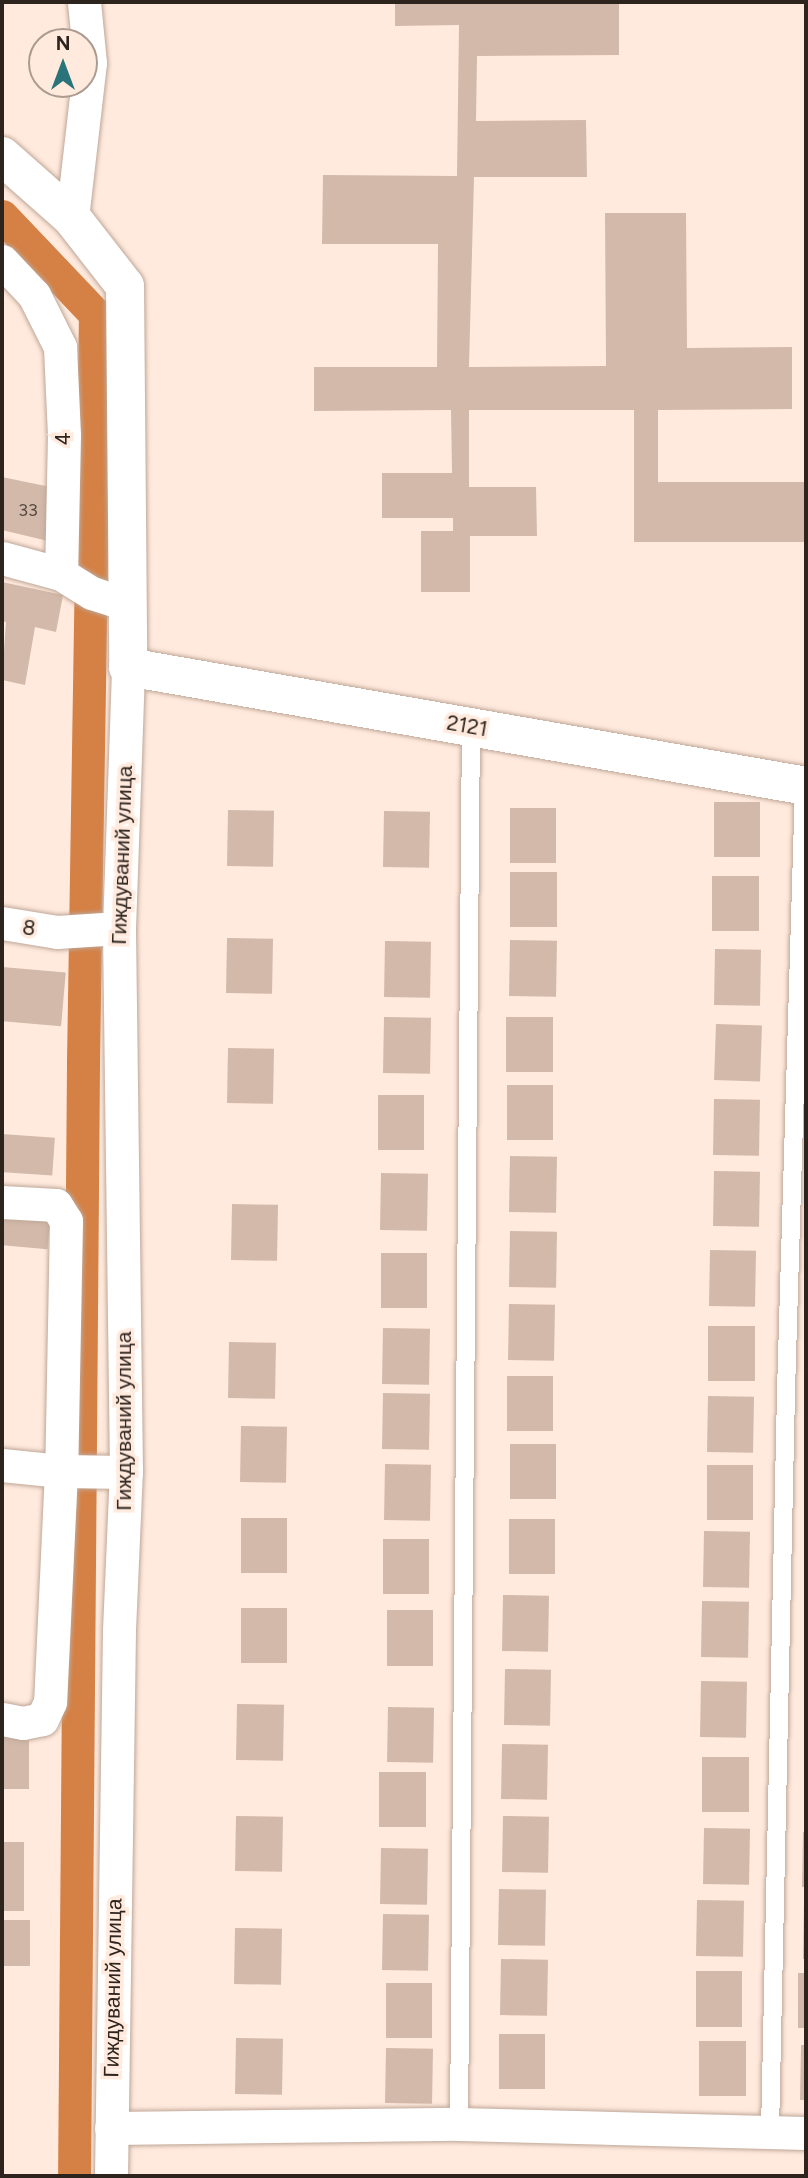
<!DOCTYPE html>
<meta charset="utf-8">
<style>
body{margin:0}
#map{position:relative;width:808px;height:2178px;overflow:hidden;background:#ffeadd;font-family:Figtree,sans-serif}
div>[style]{position:absolute}
[style*='--x']{left:calc(var(--x)*1px);top:calc(var(--y)*1px);width:calc(var(--w)*1px);rotate:calc(var(--a)*1deg)}
.canal>*{height:33px;margin:-16.5px;padding:0 16.5px;transform-origin:16.5px;border-radius:16.5px;background:#d58044}
.building>*{inset:0;background:#d2b9aa;transform-origin:0 0}
.roads{filter:drop-shadow(0 0 2px #bfa798) drop-shadow(0 0 2px #bfa798)}
.lane>*{height:18px;margin:-9px;padding:0 9px;transform-origin:9px;border-radius:9px;background:#fff}
.street>*{height:33px;margin:-16.5px;padding:0 16.5px;transform-origin:16.5px;border-radius:16.5px;background:#fff}
.secondary>*{height:38px;margin:-19px;padding:0 19px;transform-origin:19px;border-radius:19px;background:#fff}
span{translate:-50% -50%;white-space:nowrap;text-align:center;line-height:1.15;-webkit-text-stroke:7px #ffeadd;paint-order:stroke}
.number-label{font-size:18px;color:#564941}
.number-label span{-webkit-text-stroke-width:0}
.street-label{font-size:21px;color:#2d241e}
.frame{position:absolute;inset:0;border:4px solid #2d241e;pointer-events:none}
.north{position:absolute;left:28px;top:28px;width:70px;height:70px;box-sizing:border-box;background:#ffeadd;border:2px solid #ab9b91;border-radius:50%;rotate:0deg;font-size:19px;font-weight:700;line-height:28px;text-align:center;color:#2d241e}
.north::after{content:'';display:block;margin:auto;width:24px;height:32px;background:#2a737a;clip-path:polygon(50% 0,100% 100%,50% 72%,0 100%)}
</style>
<div id="map">
<div class="canal">
<i style="--x:2;--y:216;--w:135;--a:46.5"></i>
<i style="--x:95;--y:314;--w:751;--a:90.92"></i>
<i style="--x:83;--y:1065;--w:1111;--a:90.46"></i>
</div>
<div class="building">
<i style="clip-path:polygon(395px 2px,619px 2px,619px 55px,477px 56px,476px 121px,586px 120px,587px 177px,474px 177px,469px 367px,606px 366px,605px 213px,686px 213px,687px 348px,792px 347px,792px 409px,658px 410px,658px 482px,806px 482px,806px 542px,634px 542px,634px 410px,469px 410px,469px 487px,536px 487px,537px 536px,470px 536px,470px 592px,421px 592px,421px 531px,453px 531px,453px 518px,382px 518px,382px 473px,452px 473px,451px 410px,314px 411px,314px 367px,437px 367px,438px 244px,322px 244px,323px 175px,457px 176px,459px 25px,395px 26px)"></i>
<i style="clip-path:polygon(2px 477px,60px 489px,48px 541px,2px 530px)"></i>
<i style="clip-path:polygon(2px 582px,63px 595px,56px 632px,35px 627px,25px 685px,2px 680px,6px 622px,2px 621px)"></i>
<i style="left:714px;top:802px;width:46px;height:55px"></i>
<i style="left:510px;top:808px;width:46px;height:55px"></i>
<i style="left:228px;top:810px;width:46px;height:56px;rotate:1deg"></i>
<i style="left:384px;top:811px;width:46px;height:56px;rotate:1deg"></i>
<i style="left:510px;top:872px;width:47px;height:55px"></i>
<i style="left:712px;top:876px;width:47px;height:55px"></i>
<i style="left:227px;top:938px;width:46px;height:55px;rotate:1deg"></i>
<i style="left:510px;top:940px;width:47px;height:56px;rotate:1deg"></i>
<i style="left:385px;top:941px;width:46px;height:56px;rotate:1deg"></i>
<i style="left:715px;top:949px;width:46px;height:56px;rotate:1deg"></i>
<i style="left:2px;top:967px;width:64px;height:54px;rotate:5deg"></i>
<i style="left:384px;top:1017px;width:47px;height:56px;rotate:1deg"></i>
<i style="left:506px;top:1017px;width:47px;height:55px"></i>
<i style="left:716px;top:1024px;width:46px;height:56px;rotate:2deg"></i>
<i style="left:228px;top:1048px;width:46px;height:55px;rotate:1deg"></i>
<i style="left:507px;top:1085px;width:46px;height:55px"></i>
<i style="left:378px;top:1095px;width:46px;height:55px"></i>
<i style="left:714px;top:1099px;width:46px;height:56px;rotate:1deg"></i>
<i style="left:2px;top:1134px;width:53px;height:38px;rotate:4deg"></i>
<i style="left:510px;top:1156px;width:47px;height:56px;rotate:1deg"></i>
<i style="left:714px;top:1171px;width:46px;height:55px;rotate:1deg"></i>
<i style="left:381px;top:1173px;width:47px;height:57px;rotate:1deg"></i>
<i style="left:232px;top:1204px;width:46px;height:56px;rotate:1deg"></i>
<i style="left:2px;top:1207px;width:49px;height:38px;rotate:5deg"></i>
<i style="left:510px;top:1231px;width:47px;height:56px;rotate:1deg"></i>
<i style="left:710px;top:1250px;width:46px;height:56px;rotate:1deg"></i>
<i style="left:381px;top:1253px;width:46px;height:55px"></i>
<i style="left:509px;top:1304px;width:46px;height:56px;rotate:1deg"></i>
<i style="left:708px;top:1326px;width:47px;height:55px"></i>
<i style="left:383px;top:1328px;width:47px;height:56px;rotate:1deg"></i>
<i style="left:229px;top:1342px;width:47px;height:56px;rotate:1deg"></i>
<i style="left:507px;top:1376px;width:46px;height:55px"></i>
<i style="left:383px;top:1393px;width:47px;height:56px;rotate:1deg"></i>
<i style="left:708px;top:1396px;width:46px;height:56px;rotate:1deg"></i>
<i style="left:241px;top:1426px;width:46px;height:56px;rotate:1deg"></i>
<i style="left:510px;top:1444px;width:46px;height:55px"></i>
<i style="left:385px;top:1464px;width:46px;height:56px;rotate:1deg"></i>
<i style="left:707px;top:1465px;width:46px;height:55px"></i>
<i style="left:241px;top:1518px;width:46px;height:55px"></i>
<i style="left:509px;top:1519px;width:46px;height:55px"></i>
<i style="left:704px;top:1531px;width:46px;height:56px;rotate:1deg"></i>
<i style="left:383px;top:1539px;width:46px;height:55px"></i>
<i style="left:503px;top:1595px;width:46px;height:56px;rotate:1deg"></i>
<i style="left:702px;top:1601px;width:47px;height:56px;rotate:1deg"></i>
<i style="left:241px;top:1608px;width:46px;height:55px"></i>
<i style="left:387px;top:1610px;width:46px;height:56px"></i>
<i style="left:505px;top:1669px;width:46px;height:56px;rotate:1deg"></i>
<i style="left:701px;top:1681px;width:46px;height:56px;rotate:1deg"></i>
<i style="left:237px;top:1704px;width:47px;height:56px;rotate:1deg"></i>
<i style="left:388px;top:1707px;width:46px;height:55px;rotate:1deg"></i>
<i style="left:2px;top:1736px;width:27px;height:53px"></i>
<i style="left:502px;top:1744px;width:46px;height:55px;rotate:1deg"></i>
<i style="left:702px;top:1757px;width:47px;height:55px"></i>
<i style="left:379px;top:1772px;width:47px;height:55px"></i>
<i style="left:236px;top:1816px;width:47px;height:55px;rotate:1deg"></i>
<i style="left:503px;top:1816px;width:46px;height:56px;rotate:1deg"></i>
<i style="left:704px;top:1828px;width:46px;height:56px;rotate:1deg"></i>
<i style="clip-path:polygon(803px 1832px,806px 1832px,806px 1887px,802px 1887px)"></i>
<i style="left:2px;top:1842px;width:22px;height:69px"></i>
<i style="left:381px;top:1848px;width:47px;height:56px;rotate:1deg"></i>
<i style="left:499px;top:1889px;width:47px;height:56px;rotate:1deg"></i>
<i style="left:697px;top:1900px;width:47px;height:56px;rotate:1deg"></i>
<i style="clip-path:polygon(804px 1903px,806px 1903px,806px 1959px,803px 1959px)"></i>
<i style="left:383px;top:1914px;width:46px;height:56px;rotate:1deg"></i>
<i style="left:2px;top:1920px;width:28px;height:46px"></i>
<i style="left:235px;top:1928px;width:47px;height:56px;rotate:1deg"></i>
<i style="left:501px;top:1959px;width:47px;height:56px;rotate:1deg"></i>
<i style="left:696px;top:1971px;width:46px;height:56px"></i>
<i style="left:798px;top:1973px;width:8px;height:55px"></i>
<i style="left:386px;top:1983px;width:46px;height:55px"></i>
<i style="left:499px;top:2034px;width:46px;height:55px"></i>
<i style="left:236px;top:2038px;width:47px;height:56px;rotate:1deg"></i>
<i style="left:699px;top:2041px;width:47px;height:55px"></i>
<i style="clip-path:polygon(801px 2045px,806px 2045px,806px 2100px,800px 2100px)"></i>
<i style="left:386px;top:2048px;width:47px;height:55px;rotate:1deg"></i>
</div>
<div class="roads">
<div class="lane">
<i style="--x:459;--y:2124;--w:1397;--a:-89.51"></i>
<i style="--x:770;--y:2132;--w:741;--a:-88.76"></i>
<i style="--x:786;--y:1391;--w:606;--a:-88.3"></i>
</div>
<div class="street">
<i style="--x:72;--y:218;--w:156;--a:-83.4"></i>
<i style="--x:90;--y:63;--w:61;--a:-95.6"></i>
<i style="--x:2;--y:261;--w:47;--a:46.7"></i>
<i style="--x:34;--y:295;--w:58;--a:63.4"></i>
<i style="--x:60;--y:347;--w:88;--a:87.4"></i>
<i style="--x:64;--y:435;--w:139;--a:91.2"></i>
<i style="--x:61;--y:574;--w:61;--a:-164.8"></i>
<i style="--x:61;--y:574;--w:36;--a:32"></i>
<i style="--x:92;--y:593;--w:23;--a:18"></i>
<i style="--x:114;--y:600;--w:12;--a:-5"></i>
<i style="--x:2;--y:923;--w:56;--a:9.3"></i>
<i style="--x:57;--y:932;--w:62;--a:-3.7"></i>
<i style="--x:2;--y:1202;--w:54;--a:3.2"></i>
<i style="--x:56;--y:1205;--w:19;--a:58"></i>
<i style="--x:66;--y:1221;--w:250;--a:91.1"></i>
<i style="--x:61;--y:1471;--w:231;--a:92.7"></i>
<i style="--x:50;--y:1702;--w:19;--a:115"></i>
<i style="--x:42;--y:1719;--w:19;--a:168"></i>
<i style="--x:23;--y:1723;--w:21;--a:-169"></i>
<i style="--x:2;--y:1465;--w:59;--a:5.8"></i>
<i style="--x:61;--y:1471;--w:65;--a:0.9"></i>
<i style="--x:111;--y:2128;--w:348;--a:-0.7"></i>
<i style="--x:459;--y:2124;--w:347;--a:1.5"></i>
<i style="--x:111;--y:2176;--w:546;--a:-89.16"></i>
<i style="--x:119;--y:1630;--w:158;--a:-87.5"></i>
<i style="--x:126;--y:1472;--w:544;--a:-90.74"></i>
<i style="--x:119;--y:928;--w:261;--a:-88"></i>
</div>
<div class="secondary">
<i style="--x:2;--y:156;--w:94;--a:41.5"></i>
<i style="--x:72;--y:218;--w:86;--a:52.1"></i>
<i style="--x:125;--y:286;--w:381;--a:89.5"></i>
<i style="--x:128;--y:667;--w:688;--a:9.95"></i>
</div>
</div>
<div class="number-label">
<span style="left:28px;top:510px">33</span>
</div>
<div class="street-label">
<span style="left:63px;top:439px;rotate:-90deg">4</span>
<span style="left:467px;top:726px;rotate:10deg">2121</span>
<span style="left:122px;top:855px;rotate:-88deg">Гиждуваний улица</span>
<span style="left:29px;top:928px;rotate:9deg">8</span>
<span style="left:124px;top:1421px;rotate:-90deg">Гиждуваний улица</span>
<span style="left:113px;top:1988px;rotate:-89deg">Гиждуваний улица</span>
</div>
<div class="frame"></div>
<div class="north">N</div>
</div>
